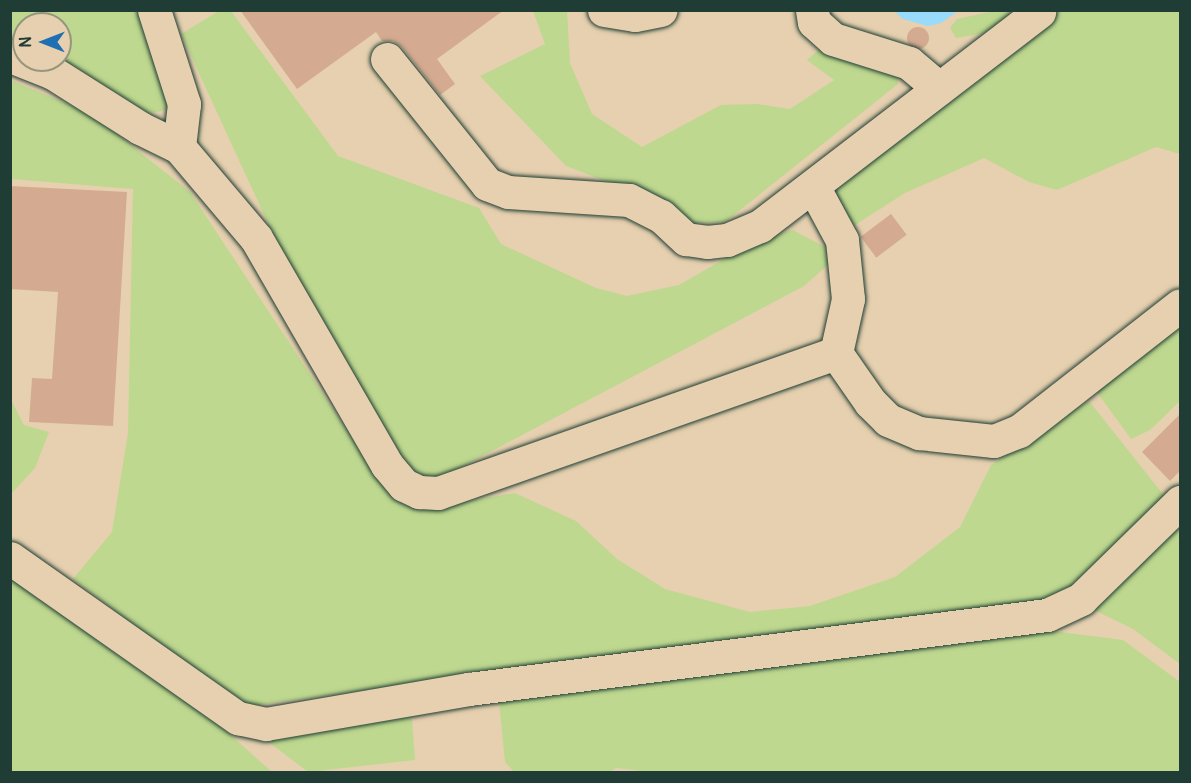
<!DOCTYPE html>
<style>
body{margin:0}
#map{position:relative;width:1191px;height:783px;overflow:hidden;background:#e6d0af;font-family:Pangolin,sans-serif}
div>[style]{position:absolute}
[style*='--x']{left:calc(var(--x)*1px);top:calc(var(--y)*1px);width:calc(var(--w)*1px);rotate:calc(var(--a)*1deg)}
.green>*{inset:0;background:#bed88f}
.water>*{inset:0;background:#98dbfa}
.building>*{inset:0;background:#d4ab91;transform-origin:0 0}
.round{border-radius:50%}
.roads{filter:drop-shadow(0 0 2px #1f3d34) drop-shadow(0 0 2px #1f3d34)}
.minor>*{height:33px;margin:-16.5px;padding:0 16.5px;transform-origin:16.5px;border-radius:16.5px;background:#e6d0af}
span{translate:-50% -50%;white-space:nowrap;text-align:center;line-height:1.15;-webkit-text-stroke:5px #e6d0af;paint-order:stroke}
.frame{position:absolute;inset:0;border:12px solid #1f3d34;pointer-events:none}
.north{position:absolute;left:12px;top:12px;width:60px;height:60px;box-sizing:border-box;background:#e6d0af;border:2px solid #96957e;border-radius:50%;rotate:270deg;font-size:16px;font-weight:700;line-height:24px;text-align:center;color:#1f3d34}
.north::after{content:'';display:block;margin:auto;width:21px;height:27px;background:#1f6fb2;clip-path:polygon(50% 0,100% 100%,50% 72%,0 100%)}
</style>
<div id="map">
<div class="green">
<i style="clip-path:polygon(10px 11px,140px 11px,169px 89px,166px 110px,146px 114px,60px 60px,60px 24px,24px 24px,24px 46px,11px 42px)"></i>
<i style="clip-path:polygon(219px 11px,231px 11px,338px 156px,479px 208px,501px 244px,596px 288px,627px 296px,679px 285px,759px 239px,793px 230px,825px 247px,830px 263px,804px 286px,437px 480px,412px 475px,288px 267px,181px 34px)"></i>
<i style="clip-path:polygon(533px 11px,567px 11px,570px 63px,592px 114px,642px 147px,721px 105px,757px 104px,790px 109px,834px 80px,807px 60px,824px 45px,898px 70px,898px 84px,725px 222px,695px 223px,631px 191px,566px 166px,480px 76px,545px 44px)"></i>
<i style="clip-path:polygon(994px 11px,1011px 11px,1005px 22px,985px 33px,956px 38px,950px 28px,957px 19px)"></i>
<i style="clip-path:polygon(1047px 11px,1180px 11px,1180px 154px,1156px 147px,1057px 190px,1029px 182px,984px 158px,905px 193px,855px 225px,838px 218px,836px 182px)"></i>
<i style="clip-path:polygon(10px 80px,92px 114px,190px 192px,387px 491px,422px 509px,515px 493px,576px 521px,617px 559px,665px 589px,750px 612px,810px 606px,895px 577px,960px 527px,991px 465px,1089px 401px,1166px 498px,1048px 607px,566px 662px,243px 707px,73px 579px,112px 532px,128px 433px,133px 189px,11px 179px)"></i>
<i style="clip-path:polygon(1180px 320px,1180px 401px,1150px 430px,1131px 439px,1096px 391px)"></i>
<i style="clip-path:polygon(10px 398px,24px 425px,49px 432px,35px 468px,11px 494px)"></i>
<i style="clip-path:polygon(1180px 526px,1180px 664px,1133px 629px,1092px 609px)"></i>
<i style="clip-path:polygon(10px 576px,189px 698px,272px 772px,11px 772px)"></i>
<i style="clip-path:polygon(1037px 629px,1123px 640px,1180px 682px,1180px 772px,652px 772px,616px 768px,610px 772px,514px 772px,505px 762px,499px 701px)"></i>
<i style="clip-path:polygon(411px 706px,415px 760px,308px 772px,270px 743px,275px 733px)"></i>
</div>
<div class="water">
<i style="clip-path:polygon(894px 11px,958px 11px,941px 23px,928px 26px,903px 19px)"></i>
</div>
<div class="building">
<i style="clip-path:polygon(240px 10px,504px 10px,437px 59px,455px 84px,440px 95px,402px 47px,393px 41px,382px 41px,376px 32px,297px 89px)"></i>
<i class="round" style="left:907px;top:27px;width:22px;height:22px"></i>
<i style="clip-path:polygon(10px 186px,127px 192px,113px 426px,29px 422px,32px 378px,52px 379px,58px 292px,10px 289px)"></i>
<i style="left:891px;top:214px;width:26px;height:38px;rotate:53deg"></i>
<i style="clip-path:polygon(1180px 414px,1180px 471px,1170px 481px,1142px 452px)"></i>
</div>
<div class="roads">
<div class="minor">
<i style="--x:154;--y:10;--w:99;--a:72.3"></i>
<i style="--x:184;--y:104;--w:43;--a:96.6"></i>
<i style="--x:604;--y:10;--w:31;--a:9"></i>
<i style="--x:635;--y:15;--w:26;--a:-11"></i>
<i style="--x:812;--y:10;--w:12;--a:81"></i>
<i style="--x:814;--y:22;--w:25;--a:42"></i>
<i style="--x:833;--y:39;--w:80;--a:17.5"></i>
<i style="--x:909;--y:63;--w:39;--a:40"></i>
<i style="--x:10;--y:56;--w:46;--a:21.6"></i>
<i style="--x:53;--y:73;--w:103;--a:32.3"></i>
<i style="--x:140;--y:128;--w:43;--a:26"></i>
<i style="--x:179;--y:147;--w:119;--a:49.8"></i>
<i style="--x:256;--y:238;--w:262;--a:60"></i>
<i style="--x:387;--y:465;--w:26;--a:50"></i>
<i style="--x:404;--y:485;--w:17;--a:25"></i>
<i style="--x:419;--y:492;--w:19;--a:3"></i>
<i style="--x:438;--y:493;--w:422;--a:-19.4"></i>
<i style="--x:836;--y:353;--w:60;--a:55.2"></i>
<i style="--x:870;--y:402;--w:25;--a:45"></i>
<i style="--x:888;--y:420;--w:34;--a:23"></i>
<i style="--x:919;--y:433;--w:75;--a:6.1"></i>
<i style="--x:994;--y:441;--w:27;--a:-22"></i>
<i style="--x:1019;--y:431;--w:204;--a:-38"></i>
<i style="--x:387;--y:59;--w:160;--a:51.3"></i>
<i style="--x:487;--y:184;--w:22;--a:21"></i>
<i style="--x:508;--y:192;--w:121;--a:3.8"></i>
<i style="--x:629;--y:200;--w:36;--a:27"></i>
<i style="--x:661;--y:216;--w:34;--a:43"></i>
<i style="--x:686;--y:239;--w:21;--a:8"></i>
<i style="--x:707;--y:242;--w:20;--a:-6"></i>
<i style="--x:727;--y:240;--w:36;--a:-23"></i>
<i style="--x:760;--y:226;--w:352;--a:-37.5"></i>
<i style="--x:814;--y:188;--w:59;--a:61.7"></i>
<i style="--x:842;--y:240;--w:59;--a:84.2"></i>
<i style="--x:848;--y:299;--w:55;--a:102.5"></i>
<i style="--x:10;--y:558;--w:279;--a:35.1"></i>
<i style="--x:238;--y:718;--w:29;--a:12"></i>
<i style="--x:266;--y:724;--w:206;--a:-9.8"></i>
<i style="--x:469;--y:689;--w:583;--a:-7.3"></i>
<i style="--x:1047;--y:615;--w:38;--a:-25"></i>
<i style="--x:1081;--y:599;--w:139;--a:-44.4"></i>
</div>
</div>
<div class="frame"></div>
<div class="north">N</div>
</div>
